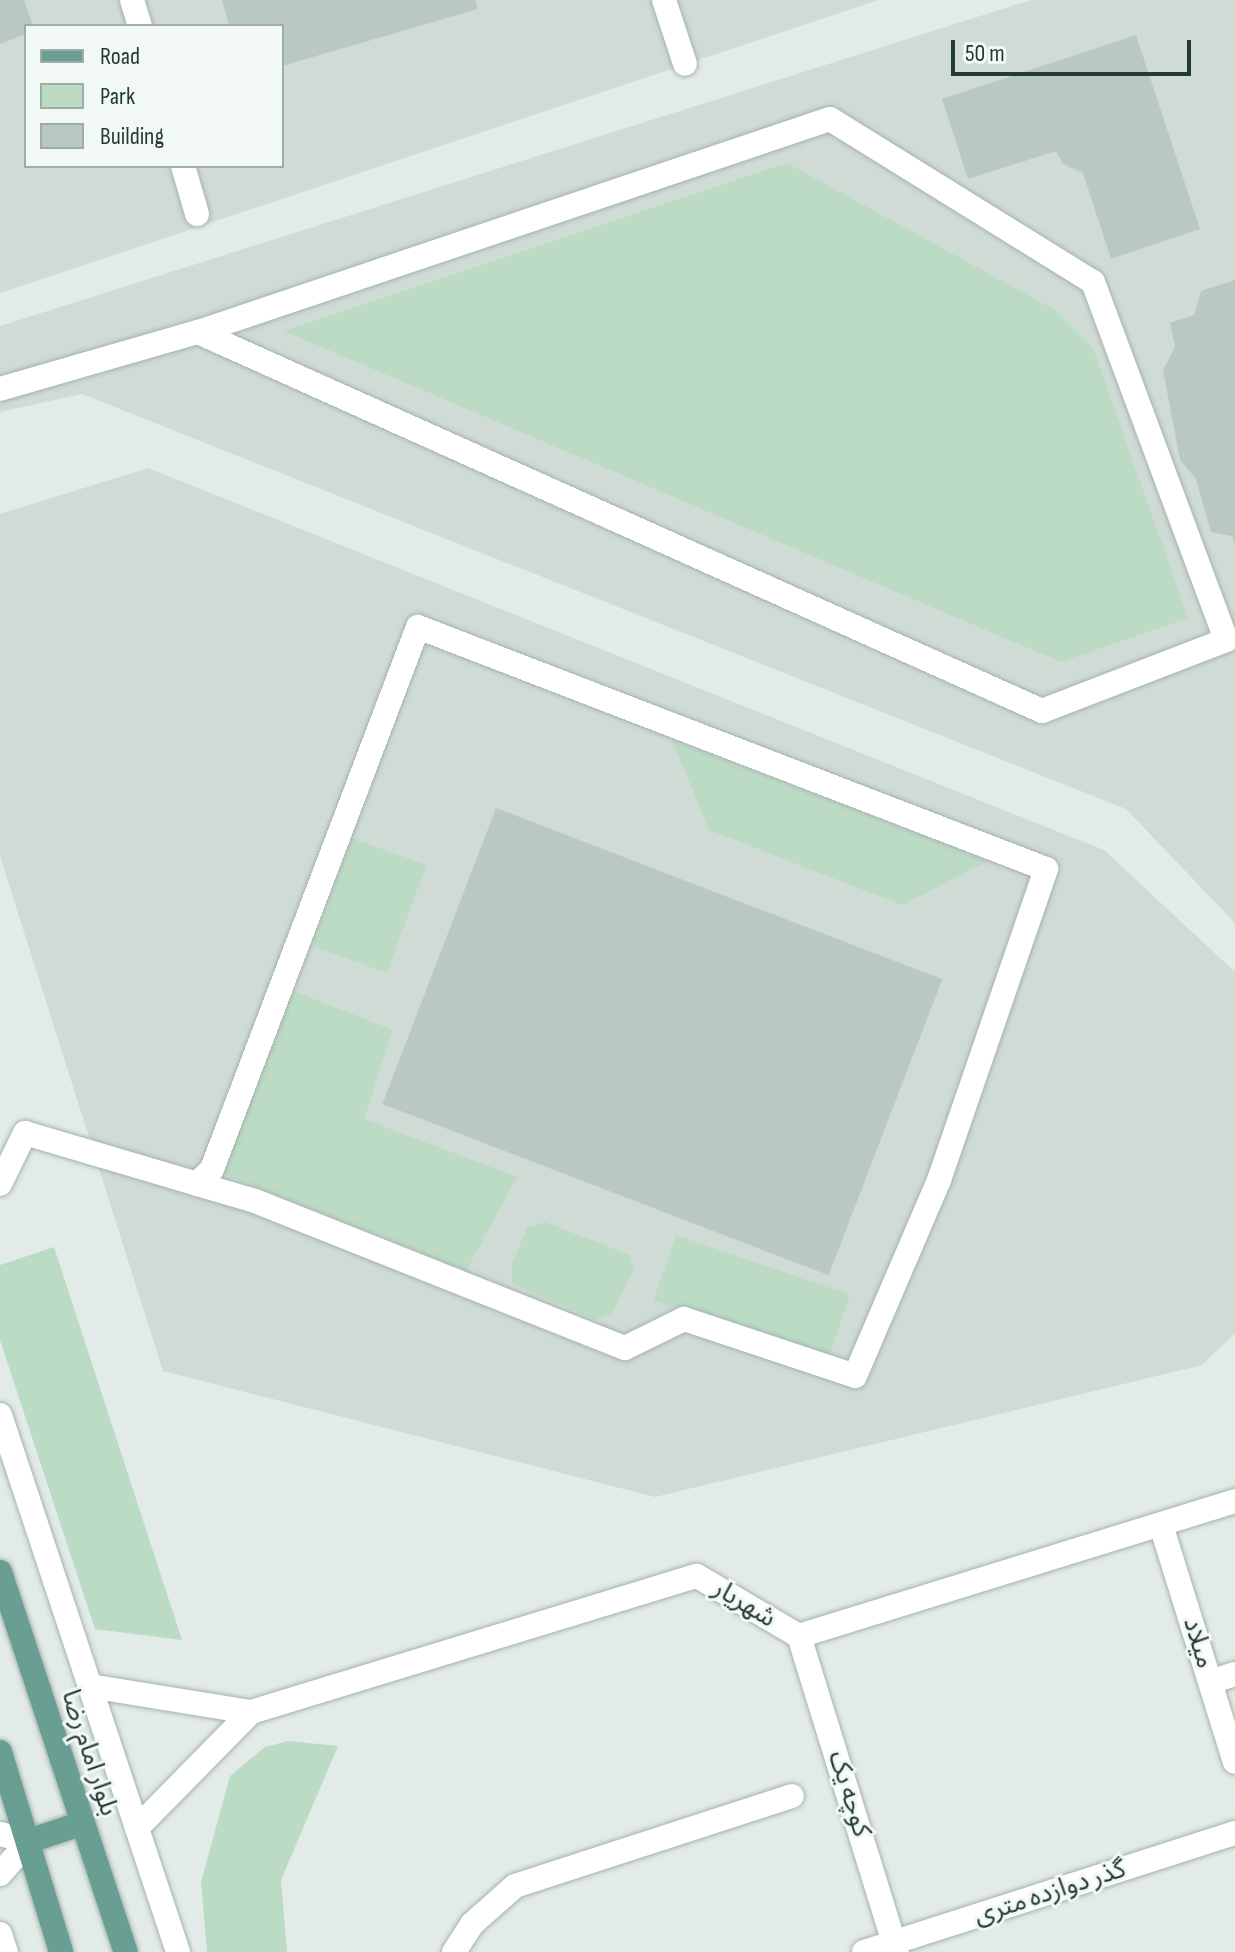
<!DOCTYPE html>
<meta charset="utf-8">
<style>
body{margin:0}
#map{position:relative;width:1235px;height:1952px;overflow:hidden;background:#e2ebe7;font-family:"Sofia Sans Condensed","Noto Sans Arabic",sans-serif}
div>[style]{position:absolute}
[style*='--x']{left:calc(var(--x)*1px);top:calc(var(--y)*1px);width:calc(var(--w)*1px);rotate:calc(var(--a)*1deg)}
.built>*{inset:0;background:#d0dbd6}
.green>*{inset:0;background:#bcdbc5;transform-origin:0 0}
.building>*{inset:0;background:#bac8c3;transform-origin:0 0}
.roads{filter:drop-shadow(0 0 2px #a5b3ae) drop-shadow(0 0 2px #a5b3ae)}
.minor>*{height:24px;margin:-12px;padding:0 12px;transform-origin:12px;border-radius:12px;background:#fff}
.major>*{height:24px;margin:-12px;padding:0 12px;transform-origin:12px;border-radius:12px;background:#699e92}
span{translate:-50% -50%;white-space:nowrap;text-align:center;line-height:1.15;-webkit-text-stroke:6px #f2f8f5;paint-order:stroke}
.street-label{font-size:26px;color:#233b35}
.legend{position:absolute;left:24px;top:24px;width:260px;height:144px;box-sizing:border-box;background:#f2f8f5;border:2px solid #9faca8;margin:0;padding:10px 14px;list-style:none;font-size:24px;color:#233b35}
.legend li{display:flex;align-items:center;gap:16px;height:40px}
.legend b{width:40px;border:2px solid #9faca8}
.scale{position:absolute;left:951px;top:40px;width:240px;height:36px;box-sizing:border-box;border:4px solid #233b35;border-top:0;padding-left:10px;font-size:24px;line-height:28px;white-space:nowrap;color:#233b35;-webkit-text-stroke:6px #f2f8f5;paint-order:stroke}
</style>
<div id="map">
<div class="built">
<i style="clip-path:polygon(evenodd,0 0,878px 0,0 293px,0 0,26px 26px,282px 26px,282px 166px,26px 166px,26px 26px)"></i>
<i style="clip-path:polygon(1031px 0,1235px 0,1235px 923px,1126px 809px,82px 394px,0 412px,0 326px)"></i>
<i style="clip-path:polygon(148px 468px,1104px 850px,1235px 972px,1235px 1333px,1202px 1365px,655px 1497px,163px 1371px,0 856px,0 514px)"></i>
</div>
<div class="green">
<i style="clip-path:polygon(787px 163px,1055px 310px,1093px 348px,1188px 618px,1061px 662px,284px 331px)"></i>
<i style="clip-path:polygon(672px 740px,988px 861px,902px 905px,709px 830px)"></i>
<i style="left:352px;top:838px;width:79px;height:115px;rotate:20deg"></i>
<i style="clip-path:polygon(281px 986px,393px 1030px,364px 1119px,517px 1177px,466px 1271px,212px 1169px)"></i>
<i style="clip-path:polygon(545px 1222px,630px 1255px,634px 1269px,612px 1314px,595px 1320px,512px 1283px,512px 1264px,527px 1228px)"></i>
<i style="left:676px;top:1235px;width:184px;height:69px;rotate:19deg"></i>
<i style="clip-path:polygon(54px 1247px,182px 1640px,95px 1629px,0 1340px,0 1265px)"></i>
<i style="clip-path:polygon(288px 1741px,338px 1746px,281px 1880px,287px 1952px,207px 1952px,201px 1882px,230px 1776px,265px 1747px)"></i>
</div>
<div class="building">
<i style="clip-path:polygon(0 0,24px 0,33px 26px,26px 26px,26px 34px,0 44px)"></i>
<i style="clip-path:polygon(222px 0,475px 0,478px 9px,282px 66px,282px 26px,229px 26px)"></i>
<i style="clip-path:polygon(1136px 35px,1200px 229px,1111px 259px,1083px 173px,1063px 164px,1056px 151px,968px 179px,942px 99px)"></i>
<i style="clip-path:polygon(1235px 280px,1235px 544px,1232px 536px,1211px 532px,1196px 479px,1180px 460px,1163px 370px,1175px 347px,1170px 323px,1194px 315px,1201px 291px)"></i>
<i style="left:496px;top:808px;width:478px;height:317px;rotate:21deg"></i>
</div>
<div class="roads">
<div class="minor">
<i style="--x:132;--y:0;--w:27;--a:73"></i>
<i style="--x:664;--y:0;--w:67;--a:71.8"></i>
<i style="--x:183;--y:166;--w:50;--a:73.7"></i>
<i style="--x:0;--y:389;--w:206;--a:-16.1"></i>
<i style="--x:198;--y:332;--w:667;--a:-18.63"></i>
<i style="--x:830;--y:119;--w:309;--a:31.8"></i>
<i style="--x:1093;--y:282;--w:382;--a:69.6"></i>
<i style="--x:1226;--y:640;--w:197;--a:158.9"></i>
<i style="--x:1042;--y:711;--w:925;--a:-155.82"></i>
<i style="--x:0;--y:1184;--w:57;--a:-63.9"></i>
<i style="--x:25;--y:1133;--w:179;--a:16.5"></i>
<i style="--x:197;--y:1184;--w:60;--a:16.3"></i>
<i style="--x:255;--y:1201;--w:398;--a:21.7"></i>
<i style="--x:625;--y:1348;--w:66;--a:-26.2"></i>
<i style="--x:684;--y:1319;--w:180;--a:18.4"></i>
<i style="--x:855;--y:1376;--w:213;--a:-66.8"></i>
<i style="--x:939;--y:1180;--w:329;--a:-71"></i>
<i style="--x:1046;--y:869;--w:673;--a:-158.93"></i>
<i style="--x:418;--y:627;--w:580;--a:110.81"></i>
<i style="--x:212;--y:1169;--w:21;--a:135"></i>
<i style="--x:0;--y:1415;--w:566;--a:71.66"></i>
<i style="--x:1161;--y:1525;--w:248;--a:72.7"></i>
<i style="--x:799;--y:1636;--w:331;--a:72.8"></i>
<i style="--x:1210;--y:1682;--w:26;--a:-18"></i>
<i style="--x:90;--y:1686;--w:163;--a:9.2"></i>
<i style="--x:251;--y:1712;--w:163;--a:134.5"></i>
<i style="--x:251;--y:1712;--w:466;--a:-17"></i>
<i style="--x:697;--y:1576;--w:118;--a:30.5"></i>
<i style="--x:799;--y:1636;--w:456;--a:-17.2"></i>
<i style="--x:0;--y:1834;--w:30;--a:14"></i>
<i style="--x:29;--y:1841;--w:44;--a:131.3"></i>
<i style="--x:0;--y:1934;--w:19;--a:72"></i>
<i style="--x:454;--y:1952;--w:33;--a:-57"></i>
<i style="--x:472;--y:1924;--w:57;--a:-41.5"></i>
<i style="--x:515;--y:1886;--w:291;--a:-18"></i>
<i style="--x:864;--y:1952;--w:390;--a:-17.8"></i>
</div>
<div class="major">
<i style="--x:0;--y:1572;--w:400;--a:71.7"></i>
<i style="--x:0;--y:1752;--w:209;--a:73"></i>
<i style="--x:29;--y:1841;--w:57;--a:-18.4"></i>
</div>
</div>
<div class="street-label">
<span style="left:744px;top:1604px;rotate:31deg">شهریار</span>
<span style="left:1198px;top:1643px;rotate:73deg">میلاد</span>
<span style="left:89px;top:1753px;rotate:72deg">بلوار امام رضا</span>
<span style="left:849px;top:1794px;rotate:73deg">کوچه یک</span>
<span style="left:1050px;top:1893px;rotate:-18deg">گذر دوازده متری</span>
</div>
<ul class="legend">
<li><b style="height:10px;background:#699e92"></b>Road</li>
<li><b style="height:22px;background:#bcdbc5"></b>Park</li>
<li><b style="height:22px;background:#bac8c3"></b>Building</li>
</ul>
<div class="scale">50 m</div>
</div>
